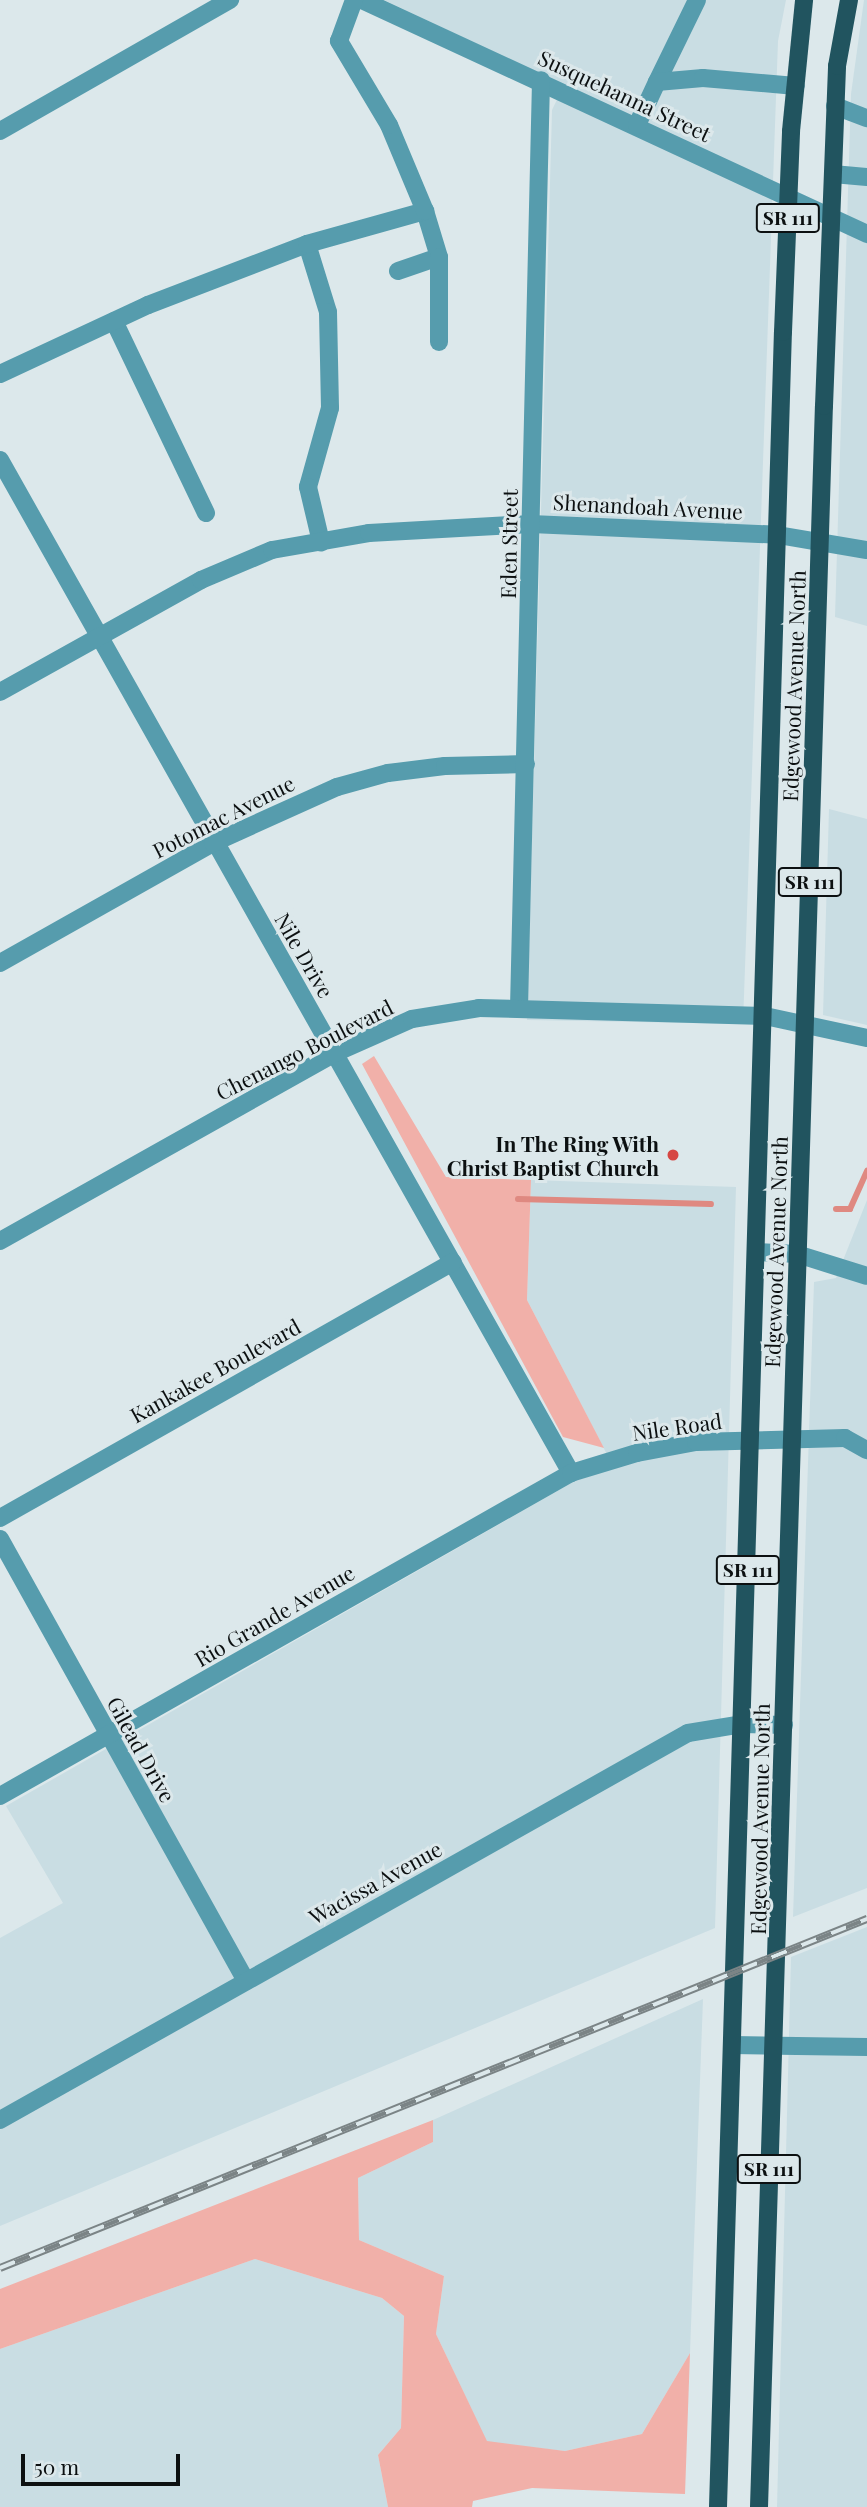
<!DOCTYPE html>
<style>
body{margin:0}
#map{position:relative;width:867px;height:2507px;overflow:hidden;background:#dce8eb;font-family:"Playfair Display",serif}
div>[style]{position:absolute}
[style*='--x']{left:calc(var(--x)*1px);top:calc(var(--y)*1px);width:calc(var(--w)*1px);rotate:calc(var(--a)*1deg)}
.built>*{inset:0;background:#c9dde3}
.green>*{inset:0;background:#f1b0a9}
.stream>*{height:6px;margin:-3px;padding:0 3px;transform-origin:3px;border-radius:3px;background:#df8981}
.minor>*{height:18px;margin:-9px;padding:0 9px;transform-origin:9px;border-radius:9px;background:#569cad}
.major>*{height:18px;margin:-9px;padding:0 9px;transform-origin:9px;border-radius:9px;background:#21545f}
.rail>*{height:8px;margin-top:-4px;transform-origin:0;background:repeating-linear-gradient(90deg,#dce8eb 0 16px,#7b8486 0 32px);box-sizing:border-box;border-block:2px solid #7b8486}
.dots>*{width:19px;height:19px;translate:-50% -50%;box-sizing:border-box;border:4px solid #dce8eb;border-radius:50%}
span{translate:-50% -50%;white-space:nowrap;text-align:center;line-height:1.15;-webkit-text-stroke:6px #dce8eb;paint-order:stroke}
.shield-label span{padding:2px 5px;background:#dce8eb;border:2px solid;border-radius:5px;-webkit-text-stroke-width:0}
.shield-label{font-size:19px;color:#0c1011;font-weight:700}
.street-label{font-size:21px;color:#0c1011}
.poi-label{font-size:21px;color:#0c1011;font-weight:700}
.right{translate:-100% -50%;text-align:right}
.scale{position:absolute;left:21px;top:2454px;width:159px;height:32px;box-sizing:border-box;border:4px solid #0c1011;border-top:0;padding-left:9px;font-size:21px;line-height:24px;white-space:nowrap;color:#0c1011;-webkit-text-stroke:5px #dce8eb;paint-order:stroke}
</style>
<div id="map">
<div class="built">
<i style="clip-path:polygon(384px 0,786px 0,778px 41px,743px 1024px,527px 1020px,552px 110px,564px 85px)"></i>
<i style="clip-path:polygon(864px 0,867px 0,867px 626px,835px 617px,851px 94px)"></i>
<i style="clip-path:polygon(829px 809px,867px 819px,867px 1025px,823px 1015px)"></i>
<i style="clip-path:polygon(531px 1180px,736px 1187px,715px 1928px,0 2226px,0 1938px,63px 1903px,6px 1806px,575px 1481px,614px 1468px,527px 1300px)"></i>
<i style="clip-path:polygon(867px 1200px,867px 1888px,793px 1917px,814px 1282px,836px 1278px)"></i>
<i style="clip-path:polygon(867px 1927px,867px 2507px,777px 2507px,791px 1957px)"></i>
<i style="clip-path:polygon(703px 1999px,690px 2353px,642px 2434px,565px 2451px,487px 2442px,436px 2334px,444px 2276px,359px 2240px,358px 2178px,433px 2142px,433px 2120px)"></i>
<i style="clip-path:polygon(255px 2259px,382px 2298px,404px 2316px,401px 2428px,378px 2455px,388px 2507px,0 2507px,0 2349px)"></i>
</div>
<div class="green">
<i style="clip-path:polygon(374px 1056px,446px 1177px,531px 1180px,527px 1300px,604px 1448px,563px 1437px,362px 1064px)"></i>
<i style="clip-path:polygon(433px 2120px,433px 2142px,358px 2178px,359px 2240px,444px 2276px,436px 2334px,487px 2441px,565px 2451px,642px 2434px,690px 2353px,685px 2494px,532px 2488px,473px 2501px,472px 2507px,388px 2507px,378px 2455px,401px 2428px,404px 2316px,382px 2298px,255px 2259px,0 2349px,0 2289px)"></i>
</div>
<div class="stream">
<i style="--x:518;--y:1199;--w:193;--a:1.5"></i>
<i style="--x:836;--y:1209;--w:14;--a:0"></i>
<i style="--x:850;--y:1209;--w:42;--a:-65.9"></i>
</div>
<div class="minor">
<i style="--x:362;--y:0;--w:557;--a:24.86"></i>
<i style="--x:657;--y:82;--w:91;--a:-64"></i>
<i style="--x:835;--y:106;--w:34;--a:21"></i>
<i style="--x:637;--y:125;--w:47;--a:-65.1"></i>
<i style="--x:657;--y:82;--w:46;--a:-5"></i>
<i style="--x:703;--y:78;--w:93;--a:4.9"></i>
<i style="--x:0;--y:131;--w:265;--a:-29.7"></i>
<i style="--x:833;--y:174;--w:34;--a:5"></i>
<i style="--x:307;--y:244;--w:71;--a:72.8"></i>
<i style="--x:328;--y:312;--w:96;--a:88.8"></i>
<i style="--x:330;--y:408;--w:82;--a:105.6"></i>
<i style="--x:308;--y:487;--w:57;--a:76.7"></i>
<i style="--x:398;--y:271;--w:43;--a:-18.9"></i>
<i style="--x:439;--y:257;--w:48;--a:-106.9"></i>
<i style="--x:114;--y:321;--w:213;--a:64.4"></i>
<i style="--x:439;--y:342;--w:85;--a:-90"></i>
<i style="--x:0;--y:374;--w:163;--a:-25"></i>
<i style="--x:148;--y:305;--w:170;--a:-21"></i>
<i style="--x:307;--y:244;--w:123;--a:-15.6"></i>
<i style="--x:425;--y:211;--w:93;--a:-112.7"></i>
<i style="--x:389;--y:125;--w:98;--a:-120.8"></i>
<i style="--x:339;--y:41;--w:44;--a:-69.9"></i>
<i style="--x:0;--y:460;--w:1163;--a:60.59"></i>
<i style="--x:0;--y:692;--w:230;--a:-29.1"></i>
<i style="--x:201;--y:580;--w:77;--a:-22.9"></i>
<i style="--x:272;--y:550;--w:98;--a:-9.9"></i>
<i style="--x:369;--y:533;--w:162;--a:-3.2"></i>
<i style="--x:531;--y:524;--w:247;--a:2.5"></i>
<i style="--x:778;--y:535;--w:90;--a:9.6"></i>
<i style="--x:0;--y:963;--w:244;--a:-29.4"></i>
<i style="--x:213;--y:843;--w:136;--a:-24.3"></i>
<i style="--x:337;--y:787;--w:53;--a:-15.4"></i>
<i style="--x:388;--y:773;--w:57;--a:-7"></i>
<i style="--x:445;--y:766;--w:81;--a:-1.4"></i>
<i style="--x:519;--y:1008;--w:928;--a:-88.64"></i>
<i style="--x:0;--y:1241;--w:384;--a:-29.3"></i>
<i style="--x:335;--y:1053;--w:84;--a:-23.8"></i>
<i style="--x:412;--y:1019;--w:68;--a:-9.3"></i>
<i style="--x:479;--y:1008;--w:286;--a:1.6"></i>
<i style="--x:765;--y:1016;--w:104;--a:12.2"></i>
<i style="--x:756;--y:1252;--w:41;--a:2.8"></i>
<i style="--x:797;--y:1254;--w:73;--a:17.4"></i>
<i style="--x:0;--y:1518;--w:520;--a:-29.47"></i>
<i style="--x:0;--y:1539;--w:506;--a:60.9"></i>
<i style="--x:0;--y:1796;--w:656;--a:-29.5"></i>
<i style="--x:571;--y:1473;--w:69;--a:-16.9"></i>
<i style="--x:637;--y:1453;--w:60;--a:-10.6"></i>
<i style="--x:696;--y:1442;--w:149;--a:-1.5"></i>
<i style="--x:845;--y:1438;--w:25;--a:29"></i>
<i style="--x:732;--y:2045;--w:135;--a:0.8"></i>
<i style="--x:0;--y:2120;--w:789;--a:-29.36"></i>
<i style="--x:688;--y:1733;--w:56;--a:-9.3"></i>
<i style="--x:743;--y:1724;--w:41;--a:1.4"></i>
</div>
<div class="major">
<i style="--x:718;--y:2507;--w:2176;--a:-88.29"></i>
<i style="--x:783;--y:332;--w:201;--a:-87.7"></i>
<i style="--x:791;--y:131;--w:132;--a:-84.3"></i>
<i style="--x:759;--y:2507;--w:2102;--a:-88.23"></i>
<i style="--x:824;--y:406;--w:340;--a:-87.8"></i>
<i style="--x:837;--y:66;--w:67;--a:-79.7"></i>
</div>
<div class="rail">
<i style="--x:0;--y:2268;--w:935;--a:-21.93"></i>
</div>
<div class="dots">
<i style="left:673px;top:1155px;background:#d64743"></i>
</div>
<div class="shield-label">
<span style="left:788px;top:218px">SR 111</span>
<span style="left:810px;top:882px">SR 111</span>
<span style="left:748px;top:1570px">SR 111</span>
<span style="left:769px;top:2169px">SR 111</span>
</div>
<div class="street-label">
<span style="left:625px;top:95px;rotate:25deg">Susquehanna Street</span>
<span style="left:648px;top:506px;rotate:3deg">Shenandoah Avenue</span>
<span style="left:508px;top:544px;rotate:-89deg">Eden Street</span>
<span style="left:793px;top:686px;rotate:-88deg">Edgewood Avenue North</span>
<span style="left:223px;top:816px;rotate:-27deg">Potomac Avenue</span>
<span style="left:305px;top:955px;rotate:60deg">Nile Drive</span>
<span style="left:304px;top:1049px;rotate:-27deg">Chenango Boulevard</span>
<span style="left:775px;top:1252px;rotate:-88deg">Edgewood Avenue North</span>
<span style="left:215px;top:1370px;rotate:-29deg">Kankakee Boulevard</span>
<span style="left:677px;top:1426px;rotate:-8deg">Nile Road</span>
<span style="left:274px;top:1615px;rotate:-30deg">Rio Grande Avenue</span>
<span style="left:142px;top:1749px;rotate:61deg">Gilead Drive</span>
<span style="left:759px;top:1819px;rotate:-89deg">Edgewood Avenue North</span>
<span style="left:375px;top:1882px;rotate:-29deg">Wacissa Avenue</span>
</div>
<div class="poi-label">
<span class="right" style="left:659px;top:1155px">In The Ring With<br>Christ Baptist Church</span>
</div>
<div class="scale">50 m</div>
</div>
